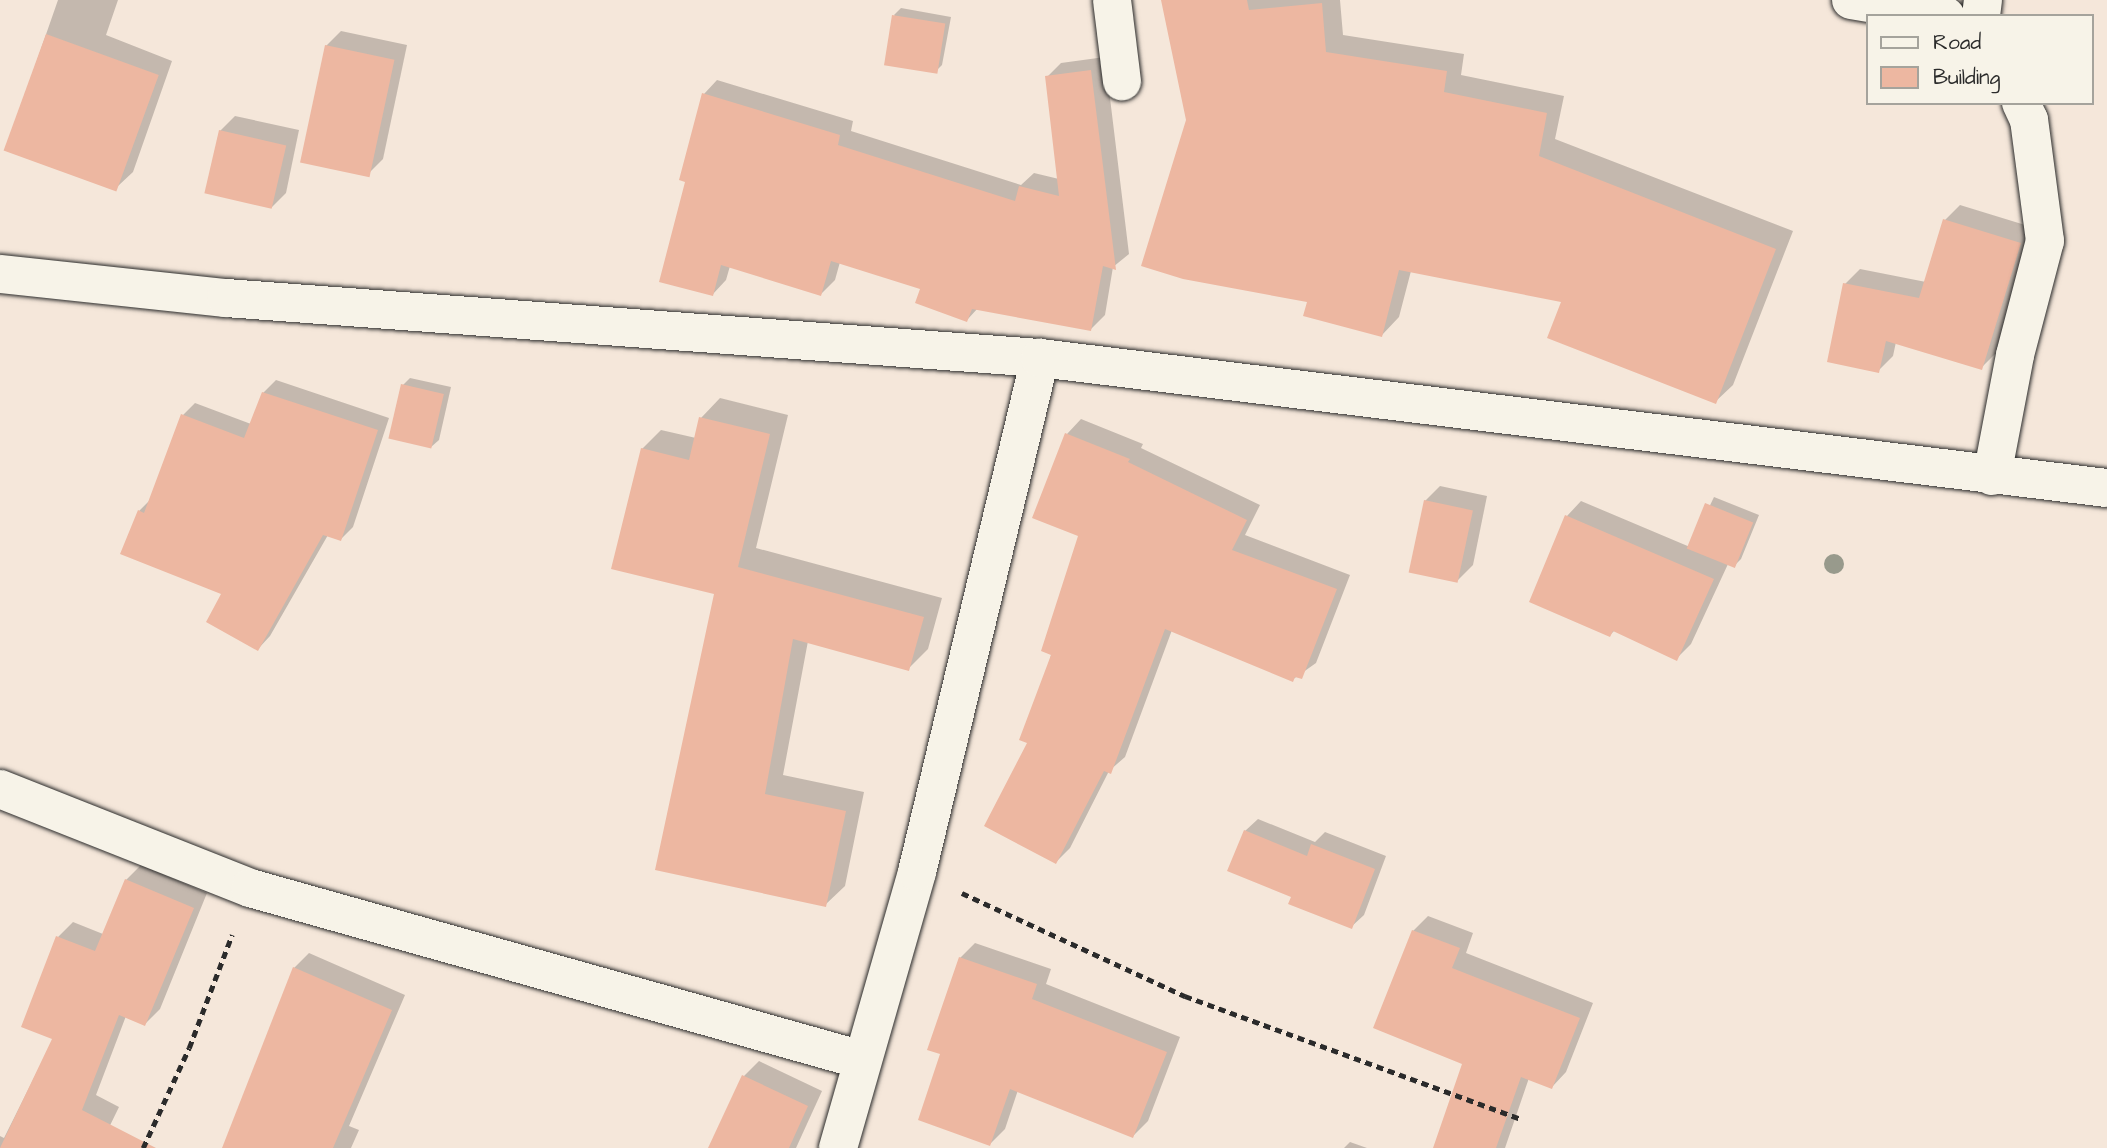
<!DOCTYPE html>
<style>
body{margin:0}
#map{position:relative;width:2107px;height:1148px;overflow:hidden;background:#f5e7da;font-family:"Architects Daughter",sans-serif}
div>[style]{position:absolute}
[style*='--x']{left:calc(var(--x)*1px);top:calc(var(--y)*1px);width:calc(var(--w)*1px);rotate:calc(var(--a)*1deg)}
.shadow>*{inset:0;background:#0003}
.building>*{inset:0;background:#edb7a1;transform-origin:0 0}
.path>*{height:4.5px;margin-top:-2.25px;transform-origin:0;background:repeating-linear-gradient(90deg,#2b2b2b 0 7px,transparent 0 12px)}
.roads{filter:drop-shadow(0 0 2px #2b2b2b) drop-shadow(0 0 2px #2b2b2b)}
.street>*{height:38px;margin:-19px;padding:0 19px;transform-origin:19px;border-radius:19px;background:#f7f3e8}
.secondary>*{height:38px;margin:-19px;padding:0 19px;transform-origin:19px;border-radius:19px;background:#f7f3e8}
.trees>*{width:20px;height:20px;margin:-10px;border-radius:50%;background:#989a8c}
span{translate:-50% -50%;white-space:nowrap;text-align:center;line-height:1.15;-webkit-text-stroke:5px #f7f3e8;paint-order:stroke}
.legend{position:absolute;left:1866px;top:14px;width:228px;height:91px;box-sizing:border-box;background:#f7f3e8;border:2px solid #a5a39c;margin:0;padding:9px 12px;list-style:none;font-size:21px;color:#2b2b2b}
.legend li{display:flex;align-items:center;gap:14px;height:35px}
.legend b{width:35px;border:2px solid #a5a39c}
</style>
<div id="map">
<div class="shadow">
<i style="clip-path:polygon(58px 0,118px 0,106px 35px,172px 61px,133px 172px,118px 186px,6px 149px)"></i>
<i style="clip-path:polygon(1162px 0,1340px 0,1343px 35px,1464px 54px,1461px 75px,1564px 96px,1555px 139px,1793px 231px,1733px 385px,1715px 402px,1564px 300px,1411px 271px,1399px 317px,1382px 335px,1309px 300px,1188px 120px)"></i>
<i style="clip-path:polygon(901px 8px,951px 17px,942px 65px,935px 72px,894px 15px)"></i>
<i style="clip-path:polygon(341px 31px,407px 45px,383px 159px,368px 174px,326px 46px)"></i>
<i style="clip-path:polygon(1105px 57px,1129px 254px,1113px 267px,1105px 315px,1091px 329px,978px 308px,967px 320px,923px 288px,840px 262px,835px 280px,821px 294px,730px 266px,726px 280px,713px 294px,688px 181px,704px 94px,717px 80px,853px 121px,851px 131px,1021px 185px,1034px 173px,1059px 179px,1047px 77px,1061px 63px)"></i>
<i style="clip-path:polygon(235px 116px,299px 130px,286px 193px,271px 208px,220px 131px)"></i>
<i style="clip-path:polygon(1960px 205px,2035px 228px,1996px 353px,1981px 368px,1896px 342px,1893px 356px,1878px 371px,1845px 284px,1860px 269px,1926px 282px,1945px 220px)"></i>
<i style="clip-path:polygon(410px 378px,451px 387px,439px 440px,431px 447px,403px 385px)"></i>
<i style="clip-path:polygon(276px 380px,389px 418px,353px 527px,341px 539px,328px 535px,270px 636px,258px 649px,224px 593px,139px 511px,150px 500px,183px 415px,195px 403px,251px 424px,263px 393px)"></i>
<i style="clip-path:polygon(720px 398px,788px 415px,756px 548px,942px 598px,928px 649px,908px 669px,808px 641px,783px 775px,864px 792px,845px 886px,825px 905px,657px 869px,716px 593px,642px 449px,661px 430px,696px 438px,701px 418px)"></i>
<i style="clip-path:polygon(1081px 419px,1143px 444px,1141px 448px,1260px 505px,1245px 535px,1350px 575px,1316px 663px,1292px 680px,1172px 630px,1125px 757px,1109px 771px,1070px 848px,1056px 862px,1030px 742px,1080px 535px,1067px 434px)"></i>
<i style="clip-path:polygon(1440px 486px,1487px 496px,1473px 565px,1458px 580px,1425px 501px)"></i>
<i style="clip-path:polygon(1714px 497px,1759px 515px,1741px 559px,1734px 566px,1728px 564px,1691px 644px,1676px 659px,1615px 630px,1610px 635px,1567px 516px,1581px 501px,1690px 547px)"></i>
<i style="clip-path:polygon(1258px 819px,1315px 842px,1325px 832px,1386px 856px,1364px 915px,1351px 927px,1293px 896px,1245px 831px)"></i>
<i style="clip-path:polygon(141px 865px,207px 893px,160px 1009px,145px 1024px,126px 1016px,96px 1095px,119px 1107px,99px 1148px,0 1148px,0 1136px,4px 1138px,54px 1038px,23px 1026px,58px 937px,73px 922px,103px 934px,126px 880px)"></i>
<i style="clip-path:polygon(1428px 916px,1473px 933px,1466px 953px,1593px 1003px,1566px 1072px,1552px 1087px,1529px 1078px,1505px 1148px,1434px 1148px,1465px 1063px,1413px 931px)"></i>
<i style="clip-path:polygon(975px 943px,1051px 969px,1046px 984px,1180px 1037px,1148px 1121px,1133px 1136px,1018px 1090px,1005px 1129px,990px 1144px,942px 1053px,960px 958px)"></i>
<i style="clip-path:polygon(309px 953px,405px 995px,349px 1126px,359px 1130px,351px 1148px,223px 1148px,294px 968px)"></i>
<i style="clip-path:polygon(759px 1061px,822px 1091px,796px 1148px,710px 1148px,744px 1076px)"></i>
<i style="clip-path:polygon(1350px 1142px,1367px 1148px,1344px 1148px)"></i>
</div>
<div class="building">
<i style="clip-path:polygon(1161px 0,1247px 0,1249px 10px,1322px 3px,1326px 52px,1447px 71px,1444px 92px,1547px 113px,1539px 156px,1776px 249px,1716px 404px,1547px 338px,1561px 302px,1399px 270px,1382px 337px,1303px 316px,1307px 302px,1183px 279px,1141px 266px,1186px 120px)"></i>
<i style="left:892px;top:15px;width:54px;height:51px;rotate:9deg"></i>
<i style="left:46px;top:34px;width:120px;height:124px;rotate:20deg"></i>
<i style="left:325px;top:45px;width:71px;height:120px;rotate:12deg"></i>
<i style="clip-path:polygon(1091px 70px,1116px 270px,1103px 266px,1091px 331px,972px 309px,967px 322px,915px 303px,920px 289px,831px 261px,821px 296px,721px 265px,713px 296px,659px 282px,685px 182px,679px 180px,702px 93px,840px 135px,838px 145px,1015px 201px,1019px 186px,1059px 196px,1045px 76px)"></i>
<i style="left:219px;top:130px;width:69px;height:65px;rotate:13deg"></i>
<i style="clip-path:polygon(1943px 219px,2021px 243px,1982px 370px,1886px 341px,1879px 373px,1827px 362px,1843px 283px,1919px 298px)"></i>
<i style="left:401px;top:384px;width:44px;height:56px;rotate:13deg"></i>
<i style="clip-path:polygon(262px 392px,378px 430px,341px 541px,323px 535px,258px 651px,206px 622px,221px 594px,120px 554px,138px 510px,144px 513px,181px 414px,244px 438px)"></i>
<i style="clip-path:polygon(699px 417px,770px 434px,738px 567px,924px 617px,909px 671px,793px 639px,765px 794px,846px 811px,826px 907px,655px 870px,714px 594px,611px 569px,641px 448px,689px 460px)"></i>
<i style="clip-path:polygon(1065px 433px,1130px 459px,1128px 462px,1247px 520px,1232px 550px,1337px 589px,1302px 679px,1295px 677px,1293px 682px,1165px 629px,1111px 774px,1104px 771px,1056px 864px,984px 826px,1027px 743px,1019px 740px,1051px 655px,1041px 651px,1078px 536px,1032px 518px)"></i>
<i style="left:1424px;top:500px;width:50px;height:74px;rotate:12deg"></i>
<i style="left:1705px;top:503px;width:52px;height:49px;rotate:22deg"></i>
<i style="clip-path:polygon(1565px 515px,1714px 579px,1677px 661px,1613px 631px,1610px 637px,1529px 602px)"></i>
<i style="clip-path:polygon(1244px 830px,1307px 856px,1311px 844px,1375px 869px,1352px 929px,1288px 904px,1291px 897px,1227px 871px)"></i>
<i style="clip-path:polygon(125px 879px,194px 908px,145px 1026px,119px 1015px,82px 1110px,156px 1148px,0 1148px,52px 1039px,21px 1027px,56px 936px,95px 951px)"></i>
<i style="clip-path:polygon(1412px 930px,1460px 948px,1452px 968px,1580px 1018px,1552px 1089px,1521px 1077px,1496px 1148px,1433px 1148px,1462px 1064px,1373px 1028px)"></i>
<i style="clip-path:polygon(959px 957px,1037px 984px,1032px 999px,1167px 1052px,1133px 1138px,1010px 1089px,990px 1146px,918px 1120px,940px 1054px,927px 1050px)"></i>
<i style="clip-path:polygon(293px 967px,392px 1010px,333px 1148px,222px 1148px)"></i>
<i style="clip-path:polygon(742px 1075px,808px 1106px,789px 1148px,708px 1148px)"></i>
</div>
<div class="path">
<i style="--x:962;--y:893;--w:246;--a:24.8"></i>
<i style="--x:1185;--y:996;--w:356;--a:20.1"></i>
<i style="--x:143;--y:1148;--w:110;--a:-65.3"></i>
<i style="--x:189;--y:1048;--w:121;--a:-69.2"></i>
</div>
<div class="roads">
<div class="street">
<i style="--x:1112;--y:0;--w:82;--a:83"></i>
<i style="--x:1851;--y:0;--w:96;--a:9.6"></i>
<i style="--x:1981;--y:16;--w:16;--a:-83"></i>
<i style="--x:1992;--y:476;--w:123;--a:-79.2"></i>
<i style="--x:2015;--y:355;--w:118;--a:-75.3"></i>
<i style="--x:2045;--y:241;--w:122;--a:-97.5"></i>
<i style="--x:2029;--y:120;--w:19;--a:-115"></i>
<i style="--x:0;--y:789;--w:269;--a:21.6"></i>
<i style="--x:250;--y:888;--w:636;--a:15.7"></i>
<i style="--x:838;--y:1148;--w:287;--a:-74"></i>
<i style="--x:917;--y:872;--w:529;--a:-76.54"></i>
</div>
<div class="secondary">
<i style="--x:0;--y:274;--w:227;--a:6.1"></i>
<i style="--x:226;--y:298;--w:816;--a:4.22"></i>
<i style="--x:1040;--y:358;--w:1075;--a:6.95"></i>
</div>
</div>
<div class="trees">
<i style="left:1834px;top:564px"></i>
</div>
<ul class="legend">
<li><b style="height:9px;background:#f7f3e8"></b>Road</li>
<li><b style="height:19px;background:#edb7a1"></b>Building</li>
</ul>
</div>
